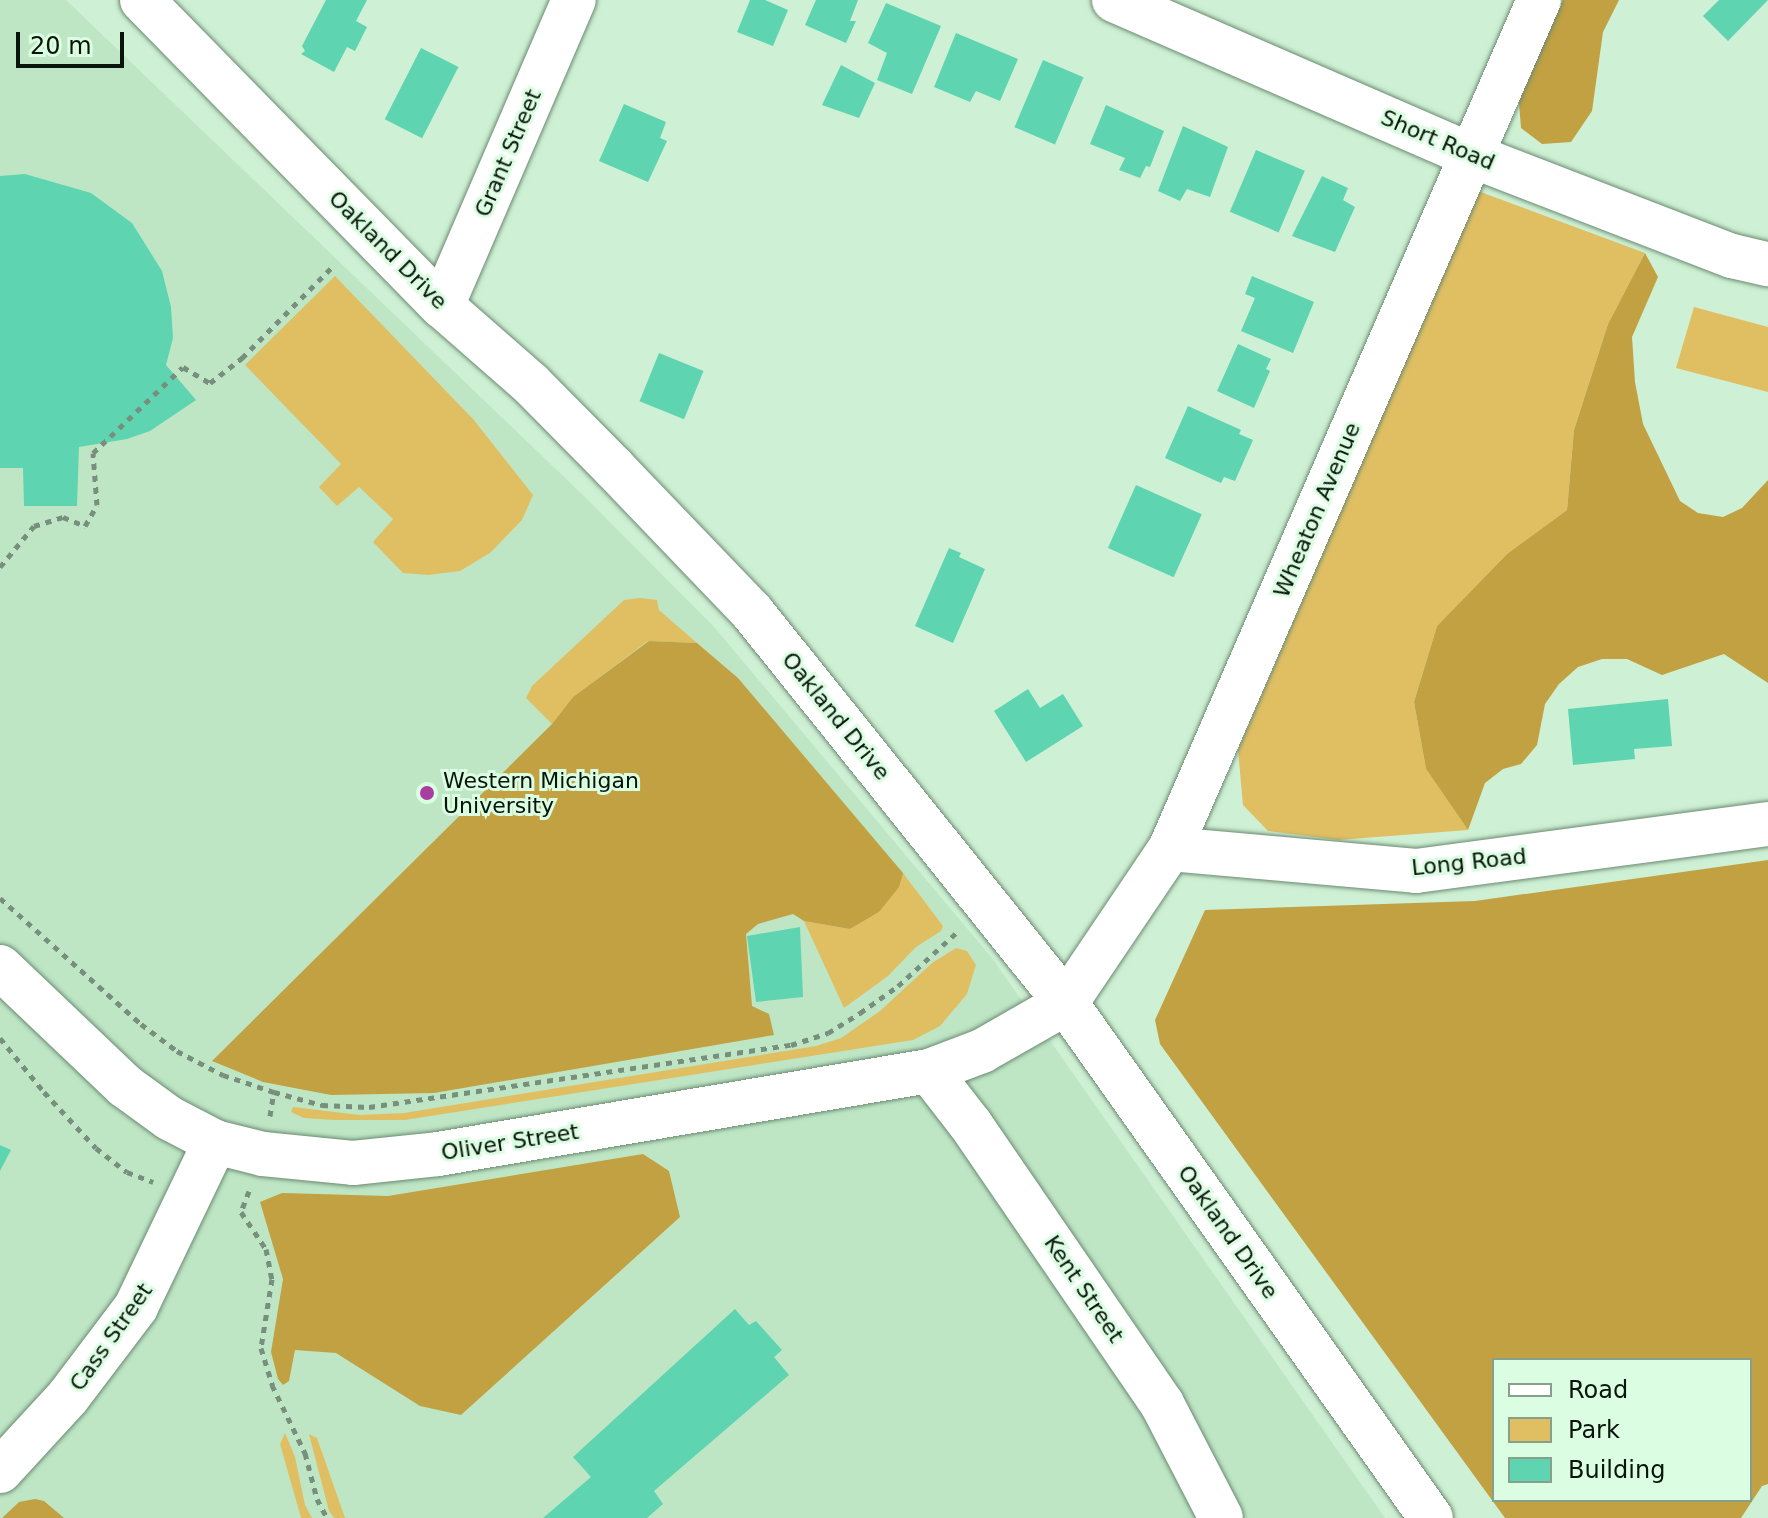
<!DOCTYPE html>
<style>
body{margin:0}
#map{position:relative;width:1768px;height:1518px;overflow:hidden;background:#cef0d4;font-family:"DejaVu Sans",sans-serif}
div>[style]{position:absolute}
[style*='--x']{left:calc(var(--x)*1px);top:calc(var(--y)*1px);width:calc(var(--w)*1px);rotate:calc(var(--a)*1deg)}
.built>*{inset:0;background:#bee6c5}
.green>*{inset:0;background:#e0bf63}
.forest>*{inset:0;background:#c1a142}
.building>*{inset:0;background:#5fd4b0;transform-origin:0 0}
.path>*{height:5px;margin-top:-2.5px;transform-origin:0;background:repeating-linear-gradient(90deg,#778f7c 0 6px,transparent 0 12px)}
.roads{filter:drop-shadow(0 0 2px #6b8a71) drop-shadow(0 0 2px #6b8a71)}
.minor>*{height:44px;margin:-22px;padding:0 22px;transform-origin:22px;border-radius:22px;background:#fff}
.major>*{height:44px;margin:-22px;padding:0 22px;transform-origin:22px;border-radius:22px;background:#fff}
.dots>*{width:22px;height:22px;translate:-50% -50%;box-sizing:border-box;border:4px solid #dbfde1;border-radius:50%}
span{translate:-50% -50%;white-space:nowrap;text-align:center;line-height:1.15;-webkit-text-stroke:6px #dbfde1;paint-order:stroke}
.street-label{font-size:22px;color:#09140b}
.poi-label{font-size:22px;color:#09140b}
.left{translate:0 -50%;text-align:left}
.legend{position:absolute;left:1492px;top:1358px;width:260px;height:144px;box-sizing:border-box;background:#dbfde1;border:2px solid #87a08b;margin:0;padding:10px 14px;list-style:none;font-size:24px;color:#09140b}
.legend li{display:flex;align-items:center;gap:16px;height:40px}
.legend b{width:40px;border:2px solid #87a08b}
.scale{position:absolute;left:16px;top:32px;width:108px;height:36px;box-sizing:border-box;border:4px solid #09140b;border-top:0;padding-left:10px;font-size:24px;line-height:28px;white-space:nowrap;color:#09140b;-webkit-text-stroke:6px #dbfde1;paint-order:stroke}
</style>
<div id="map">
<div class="built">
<i style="clip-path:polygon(0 0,66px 0,586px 498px,715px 628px,992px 958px,1385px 1518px,0 1518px)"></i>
</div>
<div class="green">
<i style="clip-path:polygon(1478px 191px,1645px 253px,1608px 324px,1574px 430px,1567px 510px,1507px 554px,1437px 626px,1414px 702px,1426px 769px,1468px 830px,1338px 840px,1268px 831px,1243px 805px,1238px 750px)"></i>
<i style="clip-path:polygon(335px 276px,473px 419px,533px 495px,522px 520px,490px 553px,460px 571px,428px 575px,403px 573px,373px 542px,393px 519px,359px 487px,337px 506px,319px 487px,341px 464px,245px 365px)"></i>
<i style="clip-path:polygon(1694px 307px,1768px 327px,1768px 392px,1676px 368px)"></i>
<i style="clip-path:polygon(640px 598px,657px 600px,659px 610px,697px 643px,648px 641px,573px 697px,552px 724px,526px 698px,532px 686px,624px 600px)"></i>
<i style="clip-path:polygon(903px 873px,943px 926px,941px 931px,916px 947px,888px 976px,844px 1008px,804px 921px,850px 929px,879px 912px)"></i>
<i style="clip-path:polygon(956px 948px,967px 951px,976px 965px,967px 994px,940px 1026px,913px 1040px,405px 1120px,333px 1120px,304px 1118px,291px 1112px,293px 1107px,360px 1115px,404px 1113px,816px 1046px,841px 1038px,880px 1011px,932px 963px)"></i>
<i style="clip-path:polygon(285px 1433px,295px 1457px,305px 1505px,312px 1518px,301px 1518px,280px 1444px)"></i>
<i style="clip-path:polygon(309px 1434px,317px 1438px,345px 1518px,334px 1518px,329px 1511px)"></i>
</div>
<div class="forest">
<i style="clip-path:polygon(1563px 0,1619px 0,1603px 32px,1592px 111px,1571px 142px,1542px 144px,1521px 128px,1519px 103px,1527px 71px)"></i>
<i style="clip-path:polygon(1645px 253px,1658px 277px,1632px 337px,1635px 382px,1643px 424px,1680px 501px,1698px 513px,1723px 517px,1742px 508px,1768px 480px,1768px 683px,1724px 654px,1662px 675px,1627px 659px,1602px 659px,1578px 667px,1559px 684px,1545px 704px,1537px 745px,1521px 764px,1503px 769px,1485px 783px,1468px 830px,1426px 769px,1414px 702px,1437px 626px,1507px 554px,1567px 510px,1574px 430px,1608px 324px)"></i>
<i style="clip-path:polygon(649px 641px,697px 643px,738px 678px,903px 873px,899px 887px,879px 912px,850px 929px,804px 921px,793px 914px,758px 924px,746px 934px,752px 1006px,769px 1014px,774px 1035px,434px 1093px,331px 1095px,263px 1082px,212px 1061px,552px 724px,573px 697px)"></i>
<i style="clip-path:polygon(evenodd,1768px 860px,1768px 1484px,1762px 1486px,1741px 1518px,1505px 1518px,1160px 1044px,1155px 1020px,1205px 910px,1475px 901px,1768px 860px,1494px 1360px,1750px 1360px,1750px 1500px,1494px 1500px,1494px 1360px)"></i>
<i style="clip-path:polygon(643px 1154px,669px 1171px,680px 1217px,461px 1415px,420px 1406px,336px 1353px,295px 1350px,289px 1381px,283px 1385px,278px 1379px,271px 1352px,283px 1279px,260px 1202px,282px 1193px,388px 1196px)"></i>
<i style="clip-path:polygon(35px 1499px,44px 1501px,64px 1518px,2px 1518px,19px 1502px)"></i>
</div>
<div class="building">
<i style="clip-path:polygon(326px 0,367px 0,356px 21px,367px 27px,355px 51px,347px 47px,334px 72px,301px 54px,305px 51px,302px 46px)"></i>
<i style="clip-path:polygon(750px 0,765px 0,788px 10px,773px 46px,737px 32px)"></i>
<i style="clip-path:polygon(816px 0,858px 0,850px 21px,856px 21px,846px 43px,805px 25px)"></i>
<i style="clip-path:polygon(1719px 0,1768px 0,1728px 41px,1703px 16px)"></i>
<i style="clip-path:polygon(886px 3px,941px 26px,912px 94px,877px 80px,887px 53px,868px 43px)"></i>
<i style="clip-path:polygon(956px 33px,1018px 59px,1000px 101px,976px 91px,970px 102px,934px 87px)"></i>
<i style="left:421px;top:48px;width:42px;height:80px;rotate:27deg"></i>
<i style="left:1043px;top:60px;width:44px;height:73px;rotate:23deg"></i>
<i style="clip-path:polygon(841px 65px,875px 83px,859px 118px,822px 105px)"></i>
<i style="clip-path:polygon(624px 104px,666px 122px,660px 138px,667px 141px,648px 182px,599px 161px)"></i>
<i style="clip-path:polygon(1106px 105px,1164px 131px,1150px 167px,1146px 166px,1140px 178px,1119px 170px,1125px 158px,1090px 144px)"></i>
<i style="clip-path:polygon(1183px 126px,1228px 147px,1210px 197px,1187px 189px,1180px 201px,1158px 191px)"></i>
<i style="left:1256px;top:150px;width:53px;height:67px;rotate:23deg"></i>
<i style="clip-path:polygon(25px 174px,91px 193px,132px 223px,162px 271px,171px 307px,173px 338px,166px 365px,196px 400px,150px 431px,127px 439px,79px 447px,77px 506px,24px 506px,23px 468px,0 468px,0 176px)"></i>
<i style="clip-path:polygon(1322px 176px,1348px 188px,1343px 200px,1355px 207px,1335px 252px,1292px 236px)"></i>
<i style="clip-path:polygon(1252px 276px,1314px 302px,1293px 353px,1241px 331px,1255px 298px,1245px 294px)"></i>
<i style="clip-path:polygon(1238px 344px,1271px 359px,1266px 369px,1270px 371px,1254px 408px,1217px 391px)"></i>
<i style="left:659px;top:353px;width:48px;height:52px;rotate:22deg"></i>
<i style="clip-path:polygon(1188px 406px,1241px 430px,1239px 434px,1253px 440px,1235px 481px,1224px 477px,1221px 483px,1165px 458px)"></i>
<i style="left:1136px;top:485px;width:72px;height:69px;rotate:24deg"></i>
<i style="clip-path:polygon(949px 548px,961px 553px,959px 557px,985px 569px,953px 643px,915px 626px)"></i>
<i style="clip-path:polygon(1028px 689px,1040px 708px,1063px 694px,1083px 726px,1026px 762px,994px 711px)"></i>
<i style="clip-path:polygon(1668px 699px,1672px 746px,1634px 749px,1635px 759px,1573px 765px,1568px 709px)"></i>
<i style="clip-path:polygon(800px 927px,803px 997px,756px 1002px,747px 936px)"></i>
<i style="clip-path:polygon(0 1145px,11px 1150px,0 1171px)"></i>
<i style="clip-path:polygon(735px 1309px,749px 1325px,756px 1321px,782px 1350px,774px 1357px,789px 1375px,654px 1491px,663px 1504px,647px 1518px,543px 1518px,591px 1477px,573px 1457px)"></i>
</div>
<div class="path">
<i style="--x:0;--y:567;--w:53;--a:-50.3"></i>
<i style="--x:34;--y:526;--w:30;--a:-17"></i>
<i style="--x:63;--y:517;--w:24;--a:22"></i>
<i style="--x:85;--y:526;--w:24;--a:-60"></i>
<i style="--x:97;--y:505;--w:52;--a:-94.4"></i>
<i style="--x:93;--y:453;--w:124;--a:-43.7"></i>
<i style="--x:183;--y:367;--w:31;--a:31"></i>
<i style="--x:210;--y:383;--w:41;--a:-38"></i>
<i style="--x:242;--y:358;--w:127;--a:-45.3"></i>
<i style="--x:0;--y:898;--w:189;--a:41.8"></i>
<i style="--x:141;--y:1024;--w:45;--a:36.9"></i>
<i style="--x:177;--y:1051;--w:52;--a:27.6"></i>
<i style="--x:223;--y:1075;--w:54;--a:18.4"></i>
<i style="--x:274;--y:1092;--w:50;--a:15.2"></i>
<i style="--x:322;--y:1105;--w:47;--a:2.4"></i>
<i style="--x:369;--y:1107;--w:427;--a:-8.4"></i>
<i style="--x:791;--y:1045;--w:39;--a:-18"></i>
<i style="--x:828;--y:1033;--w:38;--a:-32"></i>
<i style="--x:860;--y:1013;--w:47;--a:-35.4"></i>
<i style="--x:898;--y:986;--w:79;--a:-42.4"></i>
<i style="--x:0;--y:1038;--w:70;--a:50.8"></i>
<i style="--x:44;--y:1092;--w:76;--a:47.1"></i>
<i style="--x:96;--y:1148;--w:39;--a:38"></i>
<i style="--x:127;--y:1172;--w:28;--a:21"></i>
<i style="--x:270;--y:1116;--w:24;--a:-81"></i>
<i style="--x:249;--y:1191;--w:22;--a:111"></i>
<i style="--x:241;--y:1212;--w:45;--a:56"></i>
<i style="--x:266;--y:1249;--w:31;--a:79"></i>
<i style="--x:272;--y:1279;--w:70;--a:99.1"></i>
<i style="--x:261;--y:1348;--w:39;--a:73"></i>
<i style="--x:272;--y:1385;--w:76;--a:64.1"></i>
<i style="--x:305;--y:1453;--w:48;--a:75.4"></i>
<i style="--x:317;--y:1499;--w:21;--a:62"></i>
</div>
<div class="roads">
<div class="minor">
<i style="--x:1114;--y:0;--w:388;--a:23.5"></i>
<i style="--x:1470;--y:155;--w:281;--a:21.1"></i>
<i style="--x:1732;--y:256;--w:37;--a:13"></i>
<i style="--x:442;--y:306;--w:333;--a:-66.7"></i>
<i style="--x:1170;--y:849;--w:247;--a:5.1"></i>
<i style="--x:1416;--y:871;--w:355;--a:-7.6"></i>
<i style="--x:0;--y:967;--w:173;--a:43.6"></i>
<i style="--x:125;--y:1086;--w:54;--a:36"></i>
<i style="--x:169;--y:1118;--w:52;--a:27.6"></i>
<i style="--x:215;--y:1142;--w:49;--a:14"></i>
<i style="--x:263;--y:1154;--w:90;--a:5.7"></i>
<i style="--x:353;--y:1163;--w:85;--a:-6"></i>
<i style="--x:438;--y:1154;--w:498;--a:-9.6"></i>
<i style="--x:929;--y:1071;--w:57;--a:-20.7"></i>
<i style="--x:982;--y:1051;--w:97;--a:-29.7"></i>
<i style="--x:1066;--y:1003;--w:186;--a:-56"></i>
<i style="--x:1170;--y:849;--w:926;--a:-66.51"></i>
<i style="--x:929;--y:1071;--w:68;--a:52.1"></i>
<i style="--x:971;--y:1125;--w:338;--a:55.6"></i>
<i style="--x:1162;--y:1404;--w:128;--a:62.6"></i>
<i style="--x:0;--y:1471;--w:100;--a:-47.4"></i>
<i style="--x:68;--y:1397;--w:113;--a:-52.9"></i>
<i style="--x:136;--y:1307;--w:183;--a:-64.4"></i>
</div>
<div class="major">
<i style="--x:142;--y:0;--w:429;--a:45.6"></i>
<i style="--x:442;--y:306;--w:118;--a:41.2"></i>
<i style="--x:531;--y:384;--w:118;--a:45.3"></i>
<i style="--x:614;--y:468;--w:199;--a:46.2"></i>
<i style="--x:752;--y:612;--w:501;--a:51.23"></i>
<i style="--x:1066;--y:1003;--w:631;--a:54.67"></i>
</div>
</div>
<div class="dots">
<i style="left:427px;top:793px;background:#a73ea0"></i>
</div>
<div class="street-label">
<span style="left:1438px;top:140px;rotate:23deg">Short Road</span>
<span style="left:508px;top:153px;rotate:-67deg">Grant Street</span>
<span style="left:388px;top:250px;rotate:45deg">Oakland Drive</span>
<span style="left:1317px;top:510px;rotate:-67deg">Wheaton Avenue</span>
<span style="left:836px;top:716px;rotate:51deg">Oakland Drive</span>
<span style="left:1469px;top:862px;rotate:-6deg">Long Road</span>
<span style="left:510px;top:1142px;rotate:-9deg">Oliver Street</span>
<span style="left:1228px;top:1232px;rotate:55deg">Oakland Drive</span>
<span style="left:1084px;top:1289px;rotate:56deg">Kent Street</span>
<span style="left:111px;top:1337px;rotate:-55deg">Cass Street</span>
</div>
<div class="poi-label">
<span class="left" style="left:443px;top:793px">Western Michigan<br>University</span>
</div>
<ul class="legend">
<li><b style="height:10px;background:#fff"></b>Road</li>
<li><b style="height:22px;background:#e0bf63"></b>Park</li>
<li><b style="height:22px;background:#5fd4b0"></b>Building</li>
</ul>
<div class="scale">20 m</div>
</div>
